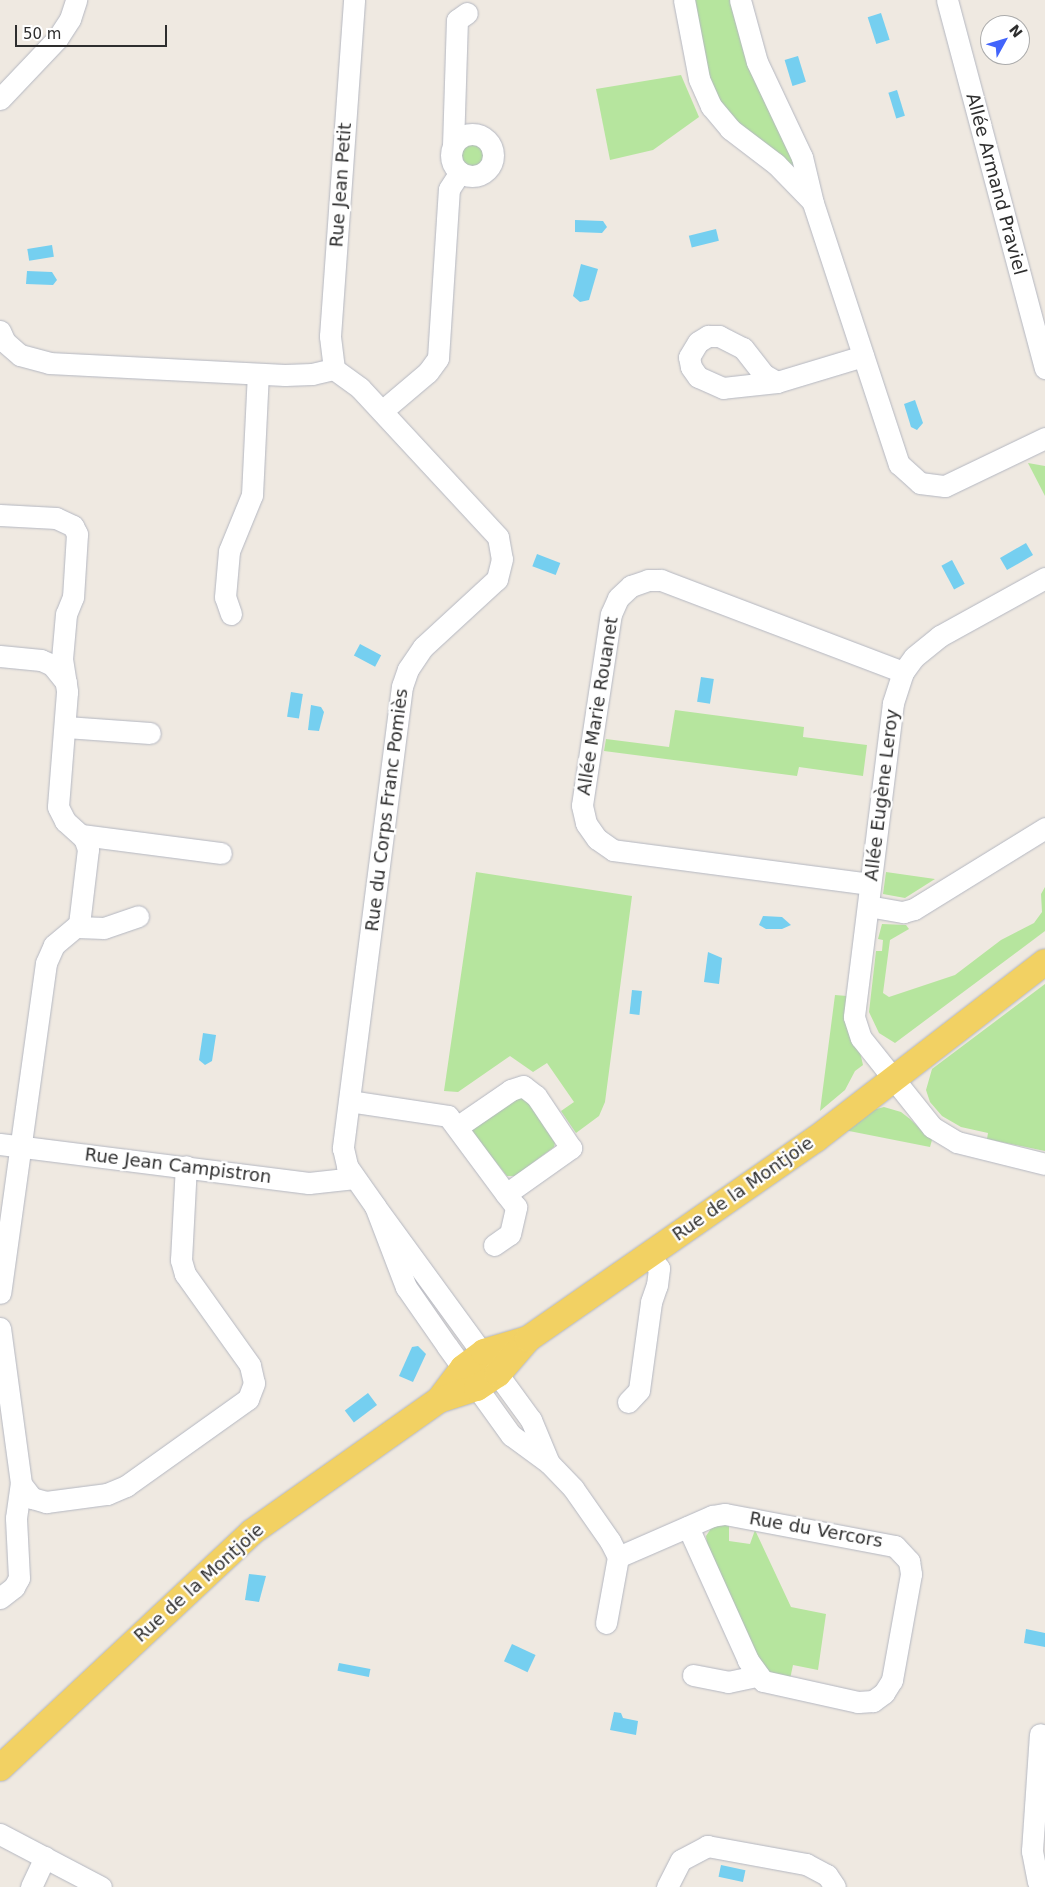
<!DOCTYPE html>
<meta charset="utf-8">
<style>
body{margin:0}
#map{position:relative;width:1045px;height:1887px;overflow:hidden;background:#efe9e1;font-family:"DejaVu Sans",sans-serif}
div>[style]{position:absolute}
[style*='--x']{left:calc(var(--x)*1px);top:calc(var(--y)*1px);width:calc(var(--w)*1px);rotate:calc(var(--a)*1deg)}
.green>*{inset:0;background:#b6e59e}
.round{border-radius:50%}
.water>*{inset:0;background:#75cff0;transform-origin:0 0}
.roads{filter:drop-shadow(0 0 1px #b4b7c1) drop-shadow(0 0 1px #b4b7c1)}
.minor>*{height:21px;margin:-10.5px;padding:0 10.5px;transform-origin:10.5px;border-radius:10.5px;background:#fff}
.minor>.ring{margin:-10.5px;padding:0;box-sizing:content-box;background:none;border:21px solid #fff;border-radius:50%}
.major>*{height:26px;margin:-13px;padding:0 13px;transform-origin:13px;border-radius:13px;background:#f2d163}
span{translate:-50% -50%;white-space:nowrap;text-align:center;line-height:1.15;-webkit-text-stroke:4.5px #fff;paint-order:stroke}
.street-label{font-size:18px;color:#2e2e2e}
.north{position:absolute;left:980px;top:15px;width:50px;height:50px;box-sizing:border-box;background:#fff;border:1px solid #ababab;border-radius:50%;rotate:51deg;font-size:14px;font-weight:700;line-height:20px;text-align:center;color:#2e2e2e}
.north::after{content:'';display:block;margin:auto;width:18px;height:22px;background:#4264fb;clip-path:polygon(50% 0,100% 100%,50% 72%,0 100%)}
.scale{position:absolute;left:15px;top:25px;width:152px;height:22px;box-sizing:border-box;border:2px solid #2e2e2e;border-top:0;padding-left:6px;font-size:15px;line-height:18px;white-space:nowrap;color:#2e2e2e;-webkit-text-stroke:4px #fff;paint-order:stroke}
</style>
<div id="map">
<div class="green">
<i style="clip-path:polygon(691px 0,735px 0,799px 178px,725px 110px,709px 84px)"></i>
<i style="clip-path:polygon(681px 75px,699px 117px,653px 150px,610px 160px,596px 89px)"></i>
<i class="round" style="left:458px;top:141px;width:28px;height:28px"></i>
<i style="clip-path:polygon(1028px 463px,1045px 466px,1045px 496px)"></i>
<i style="clip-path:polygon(675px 710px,804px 727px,803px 737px,867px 745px,863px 776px,799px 767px,797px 776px,604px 751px,606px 739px,669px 747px)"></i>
<i style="clip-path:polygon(476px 872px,632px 896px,605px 1102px,599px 1116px,576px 1133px,561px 1111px,574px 1102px,547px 1063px,533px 1072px,510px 1056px,458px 1092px,444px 1091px)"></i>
<i style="clip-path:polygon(886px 872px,935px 879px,905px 898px,883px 894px)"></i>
<i style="clip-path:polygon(1045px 887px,1045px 931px,895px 1043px,879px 1033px,869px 1012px,876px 951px,882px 951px,883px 940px,878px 939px,882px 924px,906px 925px,909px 929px,890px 940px,883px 993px,889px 997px,955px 975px,1001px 940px,1034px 923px,1042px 912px,1041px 894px)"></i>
<i style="clip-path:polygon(1045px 984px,1045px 1151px,987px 1139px,988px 1133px,961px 1127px,942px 1116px,930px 1102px,926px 1090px,932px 1069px)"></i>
<i style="clip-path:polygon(835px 995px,847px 996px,863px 1065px,855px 1071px,845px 1090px,820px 1111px)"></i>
<i style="clip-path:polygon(524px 1096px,555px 1143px,554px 1147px,515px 1176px,507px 1176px,470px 1130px,515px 1098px)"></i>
<i style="clip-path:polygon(884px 1107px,901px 1112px,910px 1119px,932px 1140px,930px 1147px,844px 1130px,873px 1110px)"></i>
<i style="clip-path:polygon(721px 1523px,729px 1526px,729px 1541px,750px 1544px,755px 1530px,791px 1607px,826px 1614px,818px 1670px,793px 1665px,790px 1679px,773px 1676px,759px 1660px,707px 1545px,706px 1536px,712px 1527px)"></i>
</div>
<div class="water">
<i style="left:881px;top:13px;width:28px;height:14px;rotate:72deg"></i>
<i style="left:798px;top:56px;width:27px;height:14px;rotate:73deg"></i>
<i style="left:897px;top:90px;width:27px;height:9px;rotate:73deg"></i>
<i style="clip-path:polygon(575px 220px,603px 221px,607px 227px,602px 233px,575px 232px)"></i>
<i style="left:716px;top:229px;width:12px;height:28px;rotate:76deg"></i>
<i style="left:52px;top:245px;width:12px;height:25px;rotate:81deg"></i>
<i style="clip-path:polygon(581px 264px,598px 269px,589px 300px,580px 302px,573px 296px)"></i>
<i style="clip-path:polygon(27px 271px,52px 272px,57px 280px,53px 285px,26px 284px)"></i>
<i style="clip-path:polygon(915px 400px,923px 423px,917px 430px,911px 427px,904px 404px)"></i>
<i style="left:1026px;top:543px;width:14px;height:30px;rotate:60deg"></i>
<i style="left:537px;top:554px;width:25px;height:13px;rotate:21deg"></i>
<i style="left:952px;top:560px;width:27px;height:12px;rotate:62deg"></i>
<i style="left:360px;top:644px;width:24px;height:13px;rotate:28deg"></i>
<i style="left:701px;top:677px;width:13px;height:25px;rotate:9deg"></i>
<i style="left:291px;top:692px;width:12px;height:25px;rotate:9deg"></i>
<i style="clip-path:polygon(311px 705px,321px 707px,324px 712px,319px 731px,308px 730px)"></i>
<i style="clip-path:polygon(763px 916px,782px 917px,791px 925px,782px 929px,766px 929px,759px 925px)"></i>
<i style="clip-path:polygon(708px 952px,722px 958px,719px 984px,704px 982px)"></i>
<i style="left:632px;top:990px;width:10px;height:24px;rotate:6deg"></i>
<i style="clip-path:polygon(203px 1033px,216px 1035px,212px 1061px,205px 1065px,199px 1060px)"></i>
<i style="clip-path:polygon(418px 1346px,426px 1354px,413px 1382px,399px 1376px,412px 1347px)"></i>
<i style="left:368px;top:1393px;width:15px;height:29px;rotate:53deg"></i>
<i style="clip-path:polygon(249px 1574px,266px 1576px,259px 1602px,245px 1600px)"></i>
<i style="clip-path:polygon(1026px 1629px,1045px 1633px,1045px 1647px,1024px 1643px)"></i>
<i style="left:512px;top:1644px;width:26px;height:19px;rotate:25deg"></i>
<i style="left:339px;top:1663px;width:32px;height:8px;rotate:11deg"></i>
<i style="clip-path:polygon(614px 1712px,621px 1713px,623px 1718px,638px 1721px,636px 1735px,610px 1730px)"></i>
<i style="left:721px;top:1865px;width:25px;height:12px;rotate:12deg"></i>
</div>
<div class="roads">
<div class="minor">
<i style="--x:684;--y:0;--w:80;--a:79.2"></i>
<i style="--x:699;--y:79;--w:30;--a:66"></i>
<i style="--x:711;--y:106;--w:30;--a:50"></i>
<i style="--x:730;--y:129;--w:58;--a:37.3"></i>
<i style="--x:776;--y:164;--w:52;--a:45.8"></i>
<i style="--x:740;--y:0;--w:64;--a:74.7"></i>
<i style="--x:757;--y:62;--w:105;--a:64.7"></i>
<i style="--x:802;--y:157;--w:47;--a:76.6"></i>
<i style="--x:813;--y:203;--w:275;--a:71.8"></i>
<i style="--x:899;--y:464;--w:28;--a:42"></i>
<i style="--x:920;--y:483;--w:25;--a:7"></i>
<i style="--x:945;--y:486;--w:111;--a:-25.6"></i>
<i style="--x:947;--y:0;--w:381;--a:75.1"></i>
<i style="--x:0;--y:99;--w:83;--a:-46.5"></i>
<i style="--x:57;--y:39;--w:24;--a:-57"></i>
<i style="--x:70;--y:19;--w:20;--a:-72"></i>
<i class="ring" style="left:451px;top:134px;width:21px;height:21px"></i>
<i style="--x:453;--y:146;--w:126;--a:-88.2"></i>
<i style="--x:457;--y:20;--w:12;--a:-35"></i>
<i style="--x:0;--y:331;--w:12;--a:66"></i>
<i style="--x:5;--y:342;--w:20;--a:41"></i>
<i style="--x:20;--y:355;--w:30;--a:15"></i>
<i style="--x:49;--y:363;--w:236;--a:2.9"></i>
<i style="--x:285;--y:375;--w:27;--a:-2"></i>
<i style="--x:312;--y:374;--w:23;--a:-13"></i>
<i style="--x:334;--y:369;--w:32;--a:36"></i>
<i style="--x:360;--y:388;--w:203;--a:47.2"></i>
<i style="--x:498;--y:537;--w:22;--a:80"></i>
<i style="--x:502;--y:559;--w:21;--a:104"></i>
<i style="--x:497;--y:579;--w:100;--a:137.4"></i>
<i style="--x:423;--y:647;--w:27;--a:124"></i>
<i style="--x:408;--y:669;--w:18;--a:109"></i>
<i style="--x:402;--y:686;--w:466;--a:97.3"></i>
<i style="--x:343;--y:1148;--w:18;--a:77"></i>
<i style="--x:347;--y:1166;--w:49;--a:55"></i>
<i style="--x:334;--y:369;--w:33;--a:-97"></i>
<i style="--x:330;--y:336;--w:337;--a:-85.9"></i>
<i style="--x:777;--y:382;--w:54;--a:173.7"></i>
<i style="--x:723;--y:388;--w:27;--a:-156"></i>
<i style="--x:698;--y:377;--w:12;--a:-125"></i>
<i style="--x:691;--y:367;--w:10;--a:-101"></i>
<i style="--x:689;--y:357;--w:17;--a:-59"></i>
<i style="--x:698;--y:342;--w:12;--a:-31"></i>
<i style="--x:708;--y:336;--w:11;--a:0"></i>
<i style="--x:719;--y:336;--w:27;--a:27"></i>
<i style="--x:743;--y:348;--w:33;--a:52"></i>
<i style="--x:763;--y:374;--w:16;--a:30"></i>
<i style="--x:777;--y:382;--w:90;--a:-16.8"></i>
<i style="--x:382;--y:411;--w:60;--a:-40.3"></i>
<i style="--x:428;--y:372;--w:17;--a:-54"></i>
<i style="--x:438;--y:358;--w:169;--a:-86.3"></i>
<i style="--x:449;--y:189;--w:20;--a:-57"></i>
<i style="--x:0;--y:515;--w:56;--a:3.1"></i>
<i style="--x:56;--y:518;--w:19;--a:25"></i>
<i style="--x:73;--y:526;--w:9;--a:63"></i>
<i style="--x:77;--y:534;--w:63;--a:93.6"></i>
<i style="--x:73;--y:597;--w:18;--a:112"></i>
<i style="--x:66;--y:614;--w:45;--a:95.1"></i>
<i style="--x:62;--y:659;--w:33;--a:81"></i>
<i style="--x:67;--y:692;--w:115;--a:94.5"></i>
<i style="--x:58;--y:807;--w:16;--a:63"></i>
<i style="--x:65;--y:821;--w:25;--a:42"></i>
<i style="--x:84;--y:838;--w:12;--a:70"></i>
<i style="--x:88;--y:849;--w:76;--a:96.8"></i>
<i style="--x:79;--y:924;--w:33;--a:140"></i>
<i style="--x:54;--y:945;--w:20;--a:114"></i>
<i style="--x:46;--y:963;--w:333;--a:97.9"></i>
<i style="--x:1045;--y:578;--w:120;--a:151.1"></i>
<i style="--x:940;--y:636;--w:33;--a:141"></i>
<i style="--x:914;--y:657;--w:19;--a:126"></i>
<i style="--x:903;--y:672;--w:33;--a:108"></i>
<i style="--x:893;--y:703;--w:316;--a:97.1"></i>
<i style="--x:854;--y:1017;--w:22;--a:72"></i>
<i style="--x:861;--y:1038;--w:114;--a:51.4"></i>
<i style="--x:932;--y:1127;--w:29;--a:31"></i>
<i style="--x:957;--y:1142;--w:91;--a:14"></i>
<i style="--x:231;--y:614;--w:18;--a:-109"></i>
<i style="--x:225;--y:597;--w:46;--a:-85"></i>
<i style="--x:229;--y:551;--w:61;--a:-67.7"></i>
<i style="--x:252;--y:495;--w:121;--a:-87.2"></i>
<i style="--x:0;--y:656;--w:41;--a:5.6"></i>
<i style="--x:41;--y:660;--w:12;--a:24"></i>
<i style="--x:52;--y:665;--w:22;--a:51"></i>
<i style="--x:66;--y:727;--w:84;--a:4.1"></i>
<i style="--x:82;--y:835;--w:140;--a:7.4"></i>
<i style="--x:870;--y:884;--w:259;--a:-172.5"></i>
<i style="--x:613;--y:850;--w:19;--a:-145"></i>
<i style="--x:597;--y:839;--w:19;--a:-125"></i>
<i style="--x:586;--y:823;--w:18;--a:-103"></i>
<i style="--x:582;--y:805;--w:193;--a:-81.4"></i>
<i style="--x:611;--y:614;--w:17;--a:-66"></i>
<i style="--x:618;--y:598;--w:18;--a:-43"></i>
<i style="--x:631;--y:586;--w:18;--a:-19"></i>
<i style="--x:648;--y:580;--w:13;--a:0"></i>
<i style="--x:661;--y:580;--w:259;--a:20.8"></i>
<i style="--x:868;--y:906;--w:36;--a:10"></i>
<i style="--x:903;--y:912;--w:11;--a:-15"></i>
<i style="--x:914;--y:909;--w:154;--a:-31.7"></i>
<i style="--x:77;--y:927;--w:27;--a:2"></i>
<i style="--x:104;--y:928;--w:36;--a:-19"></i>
<i style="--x:349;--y:1101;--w:100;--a:8.6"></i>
<i style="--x:448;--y:1116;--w:97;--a:53.4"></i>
<i style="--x:506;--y:1194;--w:80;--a:-35.3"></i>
<i style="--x:571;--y:1148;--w:63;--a:-123.9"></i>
<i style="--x:536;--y:1096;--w:16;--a:-142"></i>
<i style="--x:523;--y:1086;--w:13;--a:162"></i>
<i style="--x:511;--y:1090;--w:65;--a:145.6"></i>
<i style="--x:0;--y:1144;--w:311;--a:7.2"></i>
<i style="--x:309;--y:1183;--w:46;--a:-6.2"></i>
<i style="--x:494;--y:1245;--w:19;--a:-35"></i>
<i style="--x:510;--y:1234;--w:28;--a:-77"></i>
<i style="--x:516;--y:1207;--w:16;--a:-128"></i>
<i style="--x:0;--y:1328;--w:157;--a:82.3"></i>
<i style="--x:21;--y:1484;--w:18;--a:52"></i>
<i style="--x:32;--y:1498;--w:15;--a:16"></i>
<i style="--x:46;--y:1502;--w:62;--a:-7.5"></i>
<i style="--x:107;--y:1494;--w:21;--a:-23"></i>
<i style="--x:126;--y:1486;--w:150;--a:-35.5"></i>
<i style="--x:248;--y:1399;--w:17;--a:-69"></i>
<i style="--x:254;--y:1383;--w:18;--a:-103"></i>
<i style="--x:250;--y:1365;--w:112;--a:-125.5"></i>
<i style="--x:185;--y:1274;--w:15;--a:-106"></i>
<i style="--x:181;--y:1260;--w:94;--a:-87"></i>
<i style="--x:628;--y:1402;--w:16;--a:-47"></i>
<i style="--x:639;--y:1390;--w:89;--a:-82.2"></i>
<i style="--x:651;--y:1302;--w:18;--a:-71"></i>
<i style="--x:657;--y:1285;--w:17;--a:-83"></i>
<i style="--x:659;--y:1268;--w:17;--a:-130"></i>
<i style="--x:549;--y:1463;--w:47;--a:-112.7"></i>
<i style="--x:531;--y:1420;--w:265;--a:-126.1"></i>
<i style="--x:375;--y:1206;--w:87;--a:69.1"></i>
<i style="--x:406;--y:1287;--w:72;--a:55.2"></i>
<i style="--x:447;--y:1346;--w:110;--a:54.3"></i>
<i style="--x:511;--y:1435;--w:47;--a:36.4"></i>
<i style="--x:549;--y:1463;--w:35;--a:46"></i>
<i style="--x:573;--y:1488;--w:65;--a:55.1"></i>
<i style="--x:610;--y:1541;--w:18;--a:63"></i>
<i style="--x:618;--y:1557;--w:67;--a:100.3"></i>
<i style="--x:618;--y:1557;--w:103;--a:-23.6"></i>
<i style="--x:712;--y:1516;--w:13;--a:-9"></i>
<i style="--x:725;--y:1514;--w:173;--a:10.7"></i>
<i style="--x:895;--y:1546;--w:21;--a:47"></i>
<i style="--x:909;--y:1561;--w:13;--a:81"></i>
<i style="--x:911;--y:1574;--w:108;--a:100.2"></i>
<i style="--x:892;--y:1680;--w:15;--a:122"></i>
<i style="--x:884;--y:1693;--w:14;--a:144"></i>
<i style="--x:873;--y:1701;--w:15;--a:176"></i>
<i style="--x:858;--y:1702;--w:97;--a:-167.5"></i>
<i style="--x:763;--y:1681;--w:26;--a:-126"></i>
<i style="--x:748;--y:1660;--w:146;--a:-114.3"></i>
<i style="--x:0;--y:1598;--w:18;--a:-38"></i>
<i style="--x:14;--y:1587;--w:10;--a:-61"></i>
<i style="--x:19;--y:1578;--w:60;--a:-92.9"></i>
<i style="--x:16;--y:1518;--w:34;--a:-82"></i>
<i style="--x:693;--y:1675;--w:36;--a:11"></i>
<i style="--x:728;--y:1682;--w:30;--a:-12"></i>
<i style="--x:0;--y:1834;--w:114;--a:27.7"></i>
<i style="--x:1038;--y:1882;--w:32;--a:-101"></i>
<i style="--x:1032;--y:1851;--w:117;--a:-86.1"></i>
<i style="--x:31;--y:1887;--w:33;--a:-65"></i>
<i style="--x:667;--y:1887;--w:30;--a:-63"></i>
<i style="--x:681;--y:1860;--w:30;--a:-28"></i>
<i style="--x:707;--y:1846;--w:101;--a:10.3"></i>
<i style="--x:806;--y:1864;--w:24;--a:28"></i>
<i style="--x:827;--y:1875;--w:14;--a:56"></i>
</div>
<div class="major">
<i style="--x:439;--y:1400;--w:40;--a:-53"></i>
<i style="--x:463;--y:1368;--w:26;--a:-37"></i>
<i style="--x:484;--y:1352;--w:46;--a:-16.5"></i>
<i style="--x:0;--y:1768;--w:345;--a:-43.1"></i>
<i style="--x:252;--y:1532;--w:229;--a:-35.2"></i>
<i style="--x:439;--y:1400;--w:40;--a:-18"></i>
<i style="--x:477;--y:1388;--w:25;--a:-34"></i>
<i style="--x:498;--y:1374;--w:46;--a:-49.4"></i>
<i style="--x:528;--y:1339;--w:351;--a:-34.8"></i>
<i style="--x:816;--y:1139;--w:289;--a:-37.7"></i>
</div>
</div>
<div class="street-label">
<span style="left:996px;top:184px;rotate:75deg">Allée Armand Praviel</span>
<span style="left:341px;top:185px;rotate:-86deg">Rue Jean Petit</span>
<span style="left:598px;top:706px;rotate:-81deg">Allée Marie Rouanet</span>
<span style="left:882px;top:795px;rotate:-83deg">Allée Eugène Leroy</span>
<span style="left:387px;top:810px;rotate:-83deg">Rue du Corps Franc Pomiès</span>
<span style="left:178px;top:1166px;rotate:7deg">Rue Jean Campistron</span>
<span style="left:743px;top:1189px;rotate:-35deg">Rue de la Montjoie</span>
<span style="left:816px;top:1530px;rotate:10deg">Rue du Vercors</span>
<span style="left:199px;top:1583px;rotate:-42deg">Rue de la Montjoie</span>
</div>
<div class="north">N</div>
<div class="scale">50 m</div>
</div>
